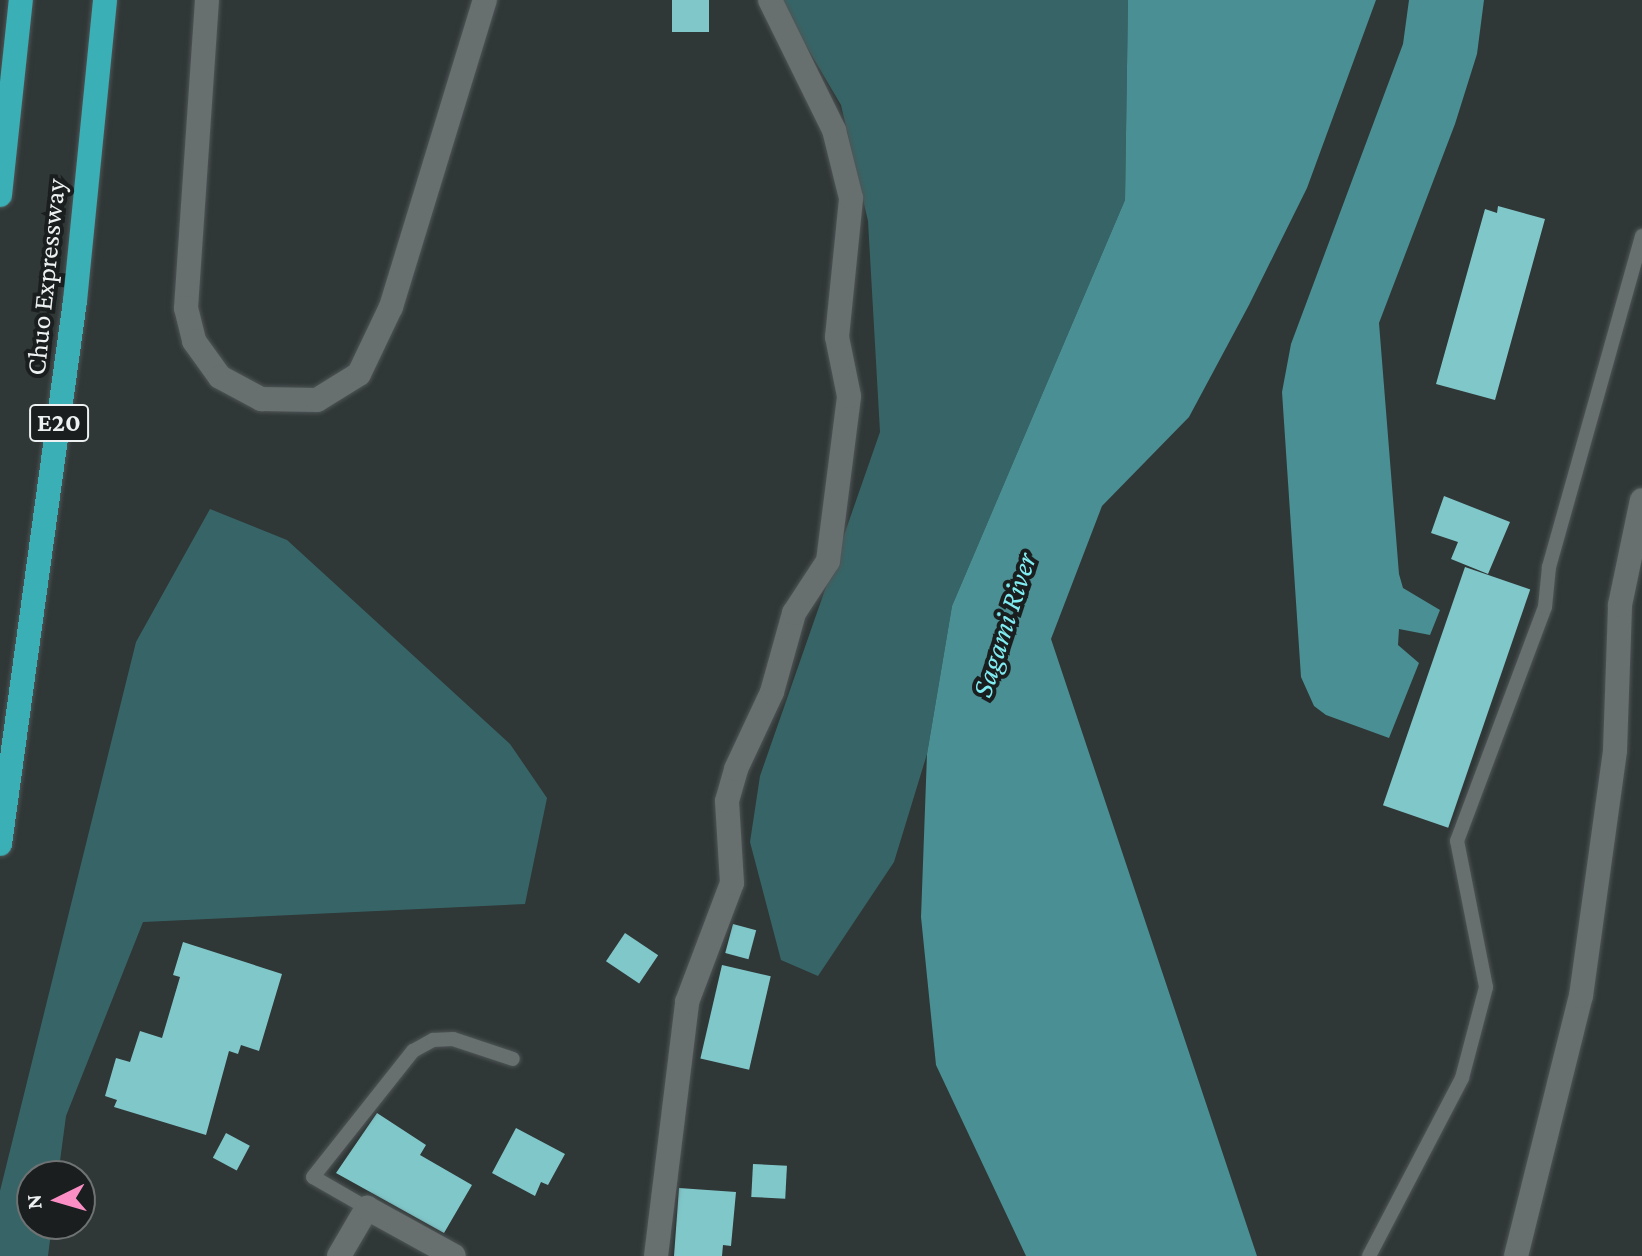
<!DOCTYPE html>
<style>
body{margin:0}
#map{position:relative;width:1642px;height:1256px;overflow:hidden;background:#303737;font-family:"Crimson Pro",serif}
div>[style]{position:absolute}
[style*='--x']{left:calc(var(--x)*1px);top:calc(var(--y)*1px);width:calc(var(--w)*1px);rotate:calc(var(--a)*1deg)}
.green>*{inset:0;background:#376567}
.water>*{inset:0;background:#498f93}
.building>*{inset:0;background:#80c7ca;transform-origin:0 0}
.roads{filter:drop-shadow(0 0 2px #4f5556) drop-shadow(0 0 2px #4f5556)}
.service>*{height:14px;margin:-7px;padding:0 7px;transform-origin:7px;border-radius:7px;background:#676f6f}
.minor>*{height:24px;margin:-12px;padding:0 12px;transform-origin:12px;border-radius:12px;background:#676f6f}
.motorway>*{height:24px;margin:-12px;padding:0 12px;transform-origin:12px;border-radius:12px;background:#3aafb5}
span{translate:-50% -50%;white-space:nowrap;text-align:center;line-height:1.15;-webkit-text-stroke:8px #1a1e1e;paint-order:stroke}
.shield-label span{padding:2px 6px;background:#1a1e1e;border:2px solid;border-radius:6px;-webkit-text-stroke-width:0}
.shield-label{font-size:26px;color:#edf1f1;font-weight:700}
.street-label{font-size:28px;color:#edf1f1}
.water-label{font-size:30px;color:#80edf3;font-style:italic}
.north{position:absolute;left:16px;top:1160px;width:80px;height:80px;box-sizing:border-box;background:#1a1e1e;border:2px solid #6e7272;border-radius:50%;rotate:265deg;font-size:22px;font-weight:700;line-height:32px;text-align:center;color:#edf1f1}
.north::after{content:'';display:block;margin:auto;width:28px;height:36px;background:#fb8fc5;clip-path:polygon(50% 0,100% 100%,50% 72%,0 100%)}
</style>
<div id="map">
<div class="green">
<i style="clip-path:polygon(779px 0,1128px 0,1125px 200px,952px 606px,927px 754px,894px 862px,818px 976px,781px 960px,750px 842px,760px 776px,880px 432px,868px 221px,841px 105px)"></i>
<i style="clip-path:polygon(210px 509px,287px 540px,510px 744px,547px 798px,525px 904px,143px 922px,66px 1116px,58px 1176px,32px 1176px,32px 1224px,52px 1224px,48px 1256px,0 1256px,0 1191px,136px 642px)"></i>
</div>
<div class="water">
<i style="clip-path:polygon(1128px 0,1376px 0,1307px 188px,1249px 305px,1189px 417px,1102px 506px,1051px 639px,1257px 1256px,1026px 1256px,936px 1065px,921px 917px,927px 754px,952px 606px,1125px 200px)"></i>
<i style="clip-path:polygon(1409px 0,1484px 0,1477px 54px,1455px 124px,1379px 323px,1399px 574px,1403px 588px,1440px 610px,1430px 635px,1399px 629px,1398px 645px,1419px 663px,1389px 738px,1326px 715px,1314px 706px,1301px 677px,1282px 392px,1291px 344px,1403px 44px)"></i>
</div>
<div class="building">
<i style="left:672px;top:0;width:37px;height:32px"></i>
<i style="clip-path:polygon(1498px 206px,1545px 219px,1495px 400px,1436px 384px,1485px 209px,1497px 213px)"></i>
<i style="clip-path:polygon(1444px 496px,1510px 522px,1488px 574px,1451px 559px,1458px 542px,1431px 533px)"></i>
<i style="left:1465px;top:567px;width:69px;height:252px;rotate:19deg"></i>
<i style="left:733px;top:924px;width:24px;height:30px;rotate:15deg"></i>
<i style="left:625px;top:933px;width:40px;height:34px;rotate:34deg"></i>
<i style="clip-path:polygon(183px 942px,282px 974px,259px 1051px,241px 1045px,238px 1054px,229px 1051px,206px 1135px,114px 1107px,117px 1100px,105px 1096px,116px 1058px,130px 1062px,140px 1031px,162px 1038px,180px 977px,173px 975px)"></i>
<i style="left:722px;top:965px;width:50px;height:96px;rotate:13deg"></i>
<i style="clip-path:polygon(377px 1113px,426px 1145px,420px 1155px,472px 1185px,444px 1233px,336px 1173px)"></i>
<i style="clip-path:polygon(516px 1128px,565px 1154px,548px 1185px,541px 1182px,535px 1196px,492px 1173px)"></i>
<i style="left:226px;top:1133px;width:27px;height:28px;rotate:28deg"></i>
<i style="left:753px;top:1164px;width:34px;height:33px;rotate:3deg"></i>
<i style="clip-path:polygon(679px 1188px,736px 1192px,731px 1246px,723px 1245px,722px 1256px,674px 1256px)"></i>
</div>
<div class="roads">
<div class="service">
<i style="--x:367;--y:1208;--w:62;--a:-150.1"></i>
<i style="--x:313;--y:1177;--w:161;--a:-51.6"></i>
<i style="--x:413;--y:1051;--w:23;--a:-29"></i>
<i style="--x:433;--y:1040;--w:20;--a:-3"></i>
<i style="--x:453;--y:1039;--w:63;--a:18.4"></i>
<i style="--x:1369;--y:1256;--w:201;--a:-62.4"></i>
<i style="--x:1462;--y:1078;--w:94;--a:-75.2"></i>
<i style="--x:1486;--y:987;--w:149;--a:-101.2"></i>
<i style="--x:1457;--y:841;--w:250;--a:-69.4"></i>
<i style="--x:1545;--y:607;--w:40;--a:-84.3"></i>
<i style="--x:1549;--y:567;--w:344;--a:-74.3"></i>
</div>
<div class="minor">
<i style="--x:207;--y:0;--w:309;--a:93.9"></i>
<i style="--x:186;--y:308;--w:34;--a:76"></i>
<i style="--x:194;--y:341;--w:44;--a:54.2"></i>
<i style="--x:220;--y:377;--w:47;--a:28.2"></i>
<i style="--x:261;--y:399;--w:56;--a:1"></i>
<i style="--x:317;--y:400;--w:49;--a:-31.8"></i>
<i style="--x:359;--y:374;--w:74;--a:-64.5"></i>
<i style="--x:391;--y:307;--w:321;--a:-73"></i>
<i style="--x:339;--y:1256;--w:56;--a:-59.7"></i>
<i style="--x:367;--y:1208;--w:99;--a:28.9"></i>
<i style="--x:656;--y:1256;--w:256;--a:-83"></i>
<i style="--x:687;--y:1002;--w:127;--a:-69.3"></i>
<i style="--x:732;--y:883;--w:82;--a:-93.5"></i>
<i style="--x:727;--y:801;--w:33;--a:-74"></i>
<i style="--x:736;--y:769;--w:85;--a:-64.9"></i>
<i style="--x:772;--y:692;--w:82;--a:-74.4"></i>
<i style="--x:794;--y:613;--w:62;--a:-56.8"></i>
<i style="--x:828;--y:561;--w:166;--a:-82.7"></i>
<i style="--x:849;--y:396;--w:60;--a:-101.5"></i>
<i style="--x:837;--y:337;--w:140;--a:-84.2"></i>
<i style="--x:851;--y:198;--w:70;--a:-104"></i>
<i style="--x:834;--y:130;--w:145;--a:-116.2"></i>
<i style="--x:1516;--y:1256;--w:268;--a:-76"></i>
<i style="--x:1581;--y:996;--w:248;--a:-82.1"></i>
<i style="--x:1615;--y:750;--w:145;--a:-88"></i>
<i style="--x:1620;--y:605;--w:107;--a:-78.2"></i>
</div>
<div class="motorway">
<i style="--x:0;--y:195;--w:196;--a:-83.9"></i>
<i style="--x:0;--y:844;--w:548;--a:-82.14"></i>
<i style="--x:75;--y:301;--w:302;--a:-84.3"></i>
</div>
</div>
<div class="shield-label">
<span style="left:59px;top:423px">E20</span>
</div>
<div class="street-label">
<span style="left:46px;top:277px;rotate:-84deg">Chuo Expressway</span>
</div>
<div class="water-label">
<span style="left:1004px;top:625px;rotate:-72deg">Sagami River</span>
</div>
<div class="north">N</div>
</div>
